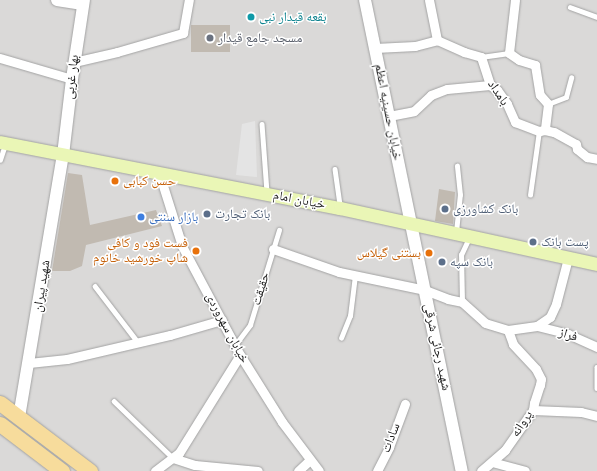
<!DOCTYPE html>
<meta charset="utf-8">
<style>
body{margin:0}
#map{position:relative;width:597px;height:471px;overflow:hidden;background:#edeae1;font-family:"Fira Sans","Noto Naskh Arabic",sans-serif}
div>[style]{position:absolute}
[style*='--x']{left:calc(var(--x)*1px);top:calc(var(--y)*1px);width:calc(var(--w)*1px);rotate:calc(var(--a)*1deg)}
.residential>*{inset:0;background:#dad9d8;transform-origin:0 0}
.parking>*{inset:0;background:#e4e4e4}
.building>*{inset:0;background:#c1bab1;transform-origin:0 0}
.roads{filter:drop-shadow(0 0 1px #a3a3a3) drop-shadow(0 0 1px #a3a3a3)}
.service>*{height:4.5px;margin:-2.25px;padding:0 2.25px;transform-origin:2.25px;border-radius:2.25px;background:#fff}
.minor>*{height:9px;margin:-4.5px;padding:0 4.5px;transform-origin:4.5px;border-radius:4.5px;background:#fff}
.tertiary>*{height:12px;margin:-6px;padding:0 6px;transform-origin:6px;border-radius:6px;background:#fff}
.secondary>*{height:13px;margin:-6.5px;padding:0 6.5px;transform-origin:6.5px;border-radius:6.5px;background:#eaf6b6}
.primary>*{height:15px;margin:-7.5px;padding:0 7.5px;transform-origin:7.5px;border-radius:7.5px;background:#f7dc9c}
.dots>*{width:11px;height:11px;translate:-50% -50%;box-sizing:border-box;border:2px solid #fff;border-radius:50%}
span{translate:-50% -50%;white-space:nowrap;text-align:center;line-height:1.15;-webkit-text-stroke:3px #fff;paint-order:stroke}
.culture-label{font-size:13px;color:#0d838f}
.left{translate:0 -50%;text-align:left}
.worship-label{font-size:13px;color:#5b616d}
.street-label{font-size:13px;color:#1c1c1c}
.food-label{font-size:13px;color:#c56008}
.right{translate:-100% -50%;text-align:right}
.service-label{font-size:13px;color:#4e5e75}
.shop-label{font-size:13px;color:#366cbe}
</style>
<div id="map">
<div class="residential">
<i style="left:0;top:0;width:597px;height:471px"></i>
</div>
<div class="parking">
<i style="clip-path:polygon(255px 121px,257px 177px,236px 175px,242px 124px)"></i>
</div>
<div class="building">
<i style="left:191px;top:25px;width:39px;height:27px"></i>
<i style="clip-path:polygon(68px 173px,82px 175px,90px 225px,156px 210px,162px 226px,86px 245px,82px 266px,70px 271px,52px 271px)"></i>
<i style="clip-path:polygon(439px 189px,455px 192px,453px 224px,435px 221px)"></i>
</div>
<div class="roads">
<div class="service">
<i style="--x:570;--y:7;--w:29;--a:20"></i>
<i style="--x:481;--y:57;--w:28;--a:-8"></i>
<i style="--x:548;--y:104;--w:19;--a:-21"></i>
<i style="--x:566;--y:97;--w:20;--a:-75"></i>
<i style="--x:262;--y:124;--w:68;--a:85.8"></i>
<i style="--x:0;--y:160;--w:16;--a:-72"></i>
<i style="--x:335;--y:169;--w:37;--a:82"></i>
<i style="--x:530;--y:195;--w:65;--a:-82"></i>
<i style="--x:456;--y:232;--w:37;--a:-84"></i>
<i style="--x:460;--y:195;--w:29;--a:-96"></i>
<i style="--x:95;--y:286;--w:69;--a:52.6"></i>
<i style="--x:462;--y:302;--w:47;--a:-91.2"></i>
<i style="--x:461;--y:255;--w:19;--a:-65"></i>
<i style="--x:341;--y:338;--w:24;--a:-68"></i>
<i style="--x:350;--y:316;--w:41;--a:-83"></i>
<i style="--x:235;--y:345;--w:25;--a:-53"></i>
<i style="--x:250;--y:325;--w:99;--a:-73"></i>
<i style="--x:597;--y:367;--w:21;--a:90"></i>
<i style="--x:114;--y:401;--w:82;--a:44"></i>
</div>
<div class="minor">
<i style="--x:429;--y:0;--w:41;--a:78.7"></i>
<i style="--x:437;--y:40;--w:30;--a:24"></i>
<i style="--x:464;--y:52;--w:18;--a:16"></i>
<i style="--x:481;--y:57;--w:29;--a:72"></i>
<i style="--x:490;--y:85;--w:9;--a:36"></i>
<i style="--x:497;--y:90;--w:17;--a:54"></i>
<i style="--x:507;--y:104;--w:20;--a:66"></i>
<i style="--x:515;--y:122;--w:26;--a:21"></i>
<i style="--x:539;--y:131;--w:6;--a:-9"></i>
<i style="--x:545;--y:130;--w:9;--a:13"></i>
<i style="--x:554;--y:132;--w:25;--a:29"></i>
<i style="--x:576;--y:144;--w:5;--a:79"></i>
<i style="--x:577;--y:149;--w:13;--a:39"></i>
<i style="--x:587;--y:157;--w:10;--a:11"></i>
<i style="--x:515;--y:0;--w:53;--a:96.5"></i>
<i style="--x:509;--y:53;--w:12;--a:35"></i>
<i style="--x:519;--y:60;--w:17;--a:17"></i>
<i style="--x:535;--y:65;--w:30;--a:81"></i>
<i style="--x:540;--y:95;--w:12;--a:48"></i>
<i style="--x:548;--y:104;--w:26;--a:97"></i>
<i style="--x:375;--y:48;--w:40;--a:-2.9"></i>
<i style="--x:415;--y:46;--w:23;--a:-15"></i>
<i style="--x:0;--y:58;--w:75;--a:16.3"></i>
<i style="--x:74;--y:62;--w:44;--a:-13.1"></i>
<i style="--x:117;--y:52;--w:69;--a:-16.1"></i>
<i style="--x:183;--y:33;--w:34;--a:-80"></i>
<i style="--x:389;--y:116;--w:25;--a:-11"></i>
<i style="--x:414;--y:111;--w:23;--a:-43"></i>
<i style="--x:431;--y:95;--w:17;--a:-21"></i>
<i style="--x:447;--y:89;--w:43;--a:-5.3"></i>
<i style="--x:159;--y:173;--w:77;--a:72.5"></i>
<i style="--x:182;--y:246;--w:123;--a:62"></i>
<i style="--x:240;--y:355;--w:79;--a:57.9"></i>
<i style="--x:282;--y:422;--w:61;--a:52.9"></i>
<i style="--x:273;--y:249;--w:70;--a:19.2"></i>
<i style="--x:339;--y:272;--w:88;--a:11.8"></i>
<i style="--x:425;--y:290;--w:25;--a:21"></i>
<i style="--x:448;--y:299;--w:14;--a:12"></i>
<i style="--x:462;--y:302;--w:31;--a:42"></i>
<i style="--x:485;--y:323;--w:24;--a:17"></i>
<i style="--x:508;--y:330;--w:29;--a:-8"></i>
<i style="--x:537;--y:326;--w:16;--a:-35"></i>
<i style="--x:550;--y:317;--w:14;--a:-65"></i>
<i style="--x:556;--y:304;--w:48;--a:-75.4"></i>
<i style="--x:537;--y:326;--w:32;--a:14"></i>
<i style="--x:568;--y:334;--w:32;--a:24"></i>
<i style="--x:29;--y:363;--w:38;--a:-6"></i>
<i style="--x:67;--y:359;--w:106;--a:-13.1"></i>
<i style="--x:170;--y:335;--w:54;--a:-16.1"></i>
<i style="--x:533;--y:410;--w:48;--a:2.4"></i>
<i style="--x:581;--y:412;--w:16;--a:14"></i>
<i style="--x:173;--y:458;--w:23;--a:18"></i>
<i style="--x:195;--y:465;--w:63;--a:5.4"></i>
<i style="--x:492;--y:462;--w:34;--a:15"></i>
<i style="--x:155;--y:471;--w:30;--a:-37"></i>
<i style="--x:179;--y:453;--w:115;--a:-58.1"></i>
<i style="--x:298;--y:471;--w:16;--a:-43"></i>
<i style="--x:377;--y:471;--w:27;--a:-63"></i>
<i style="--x:389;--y:447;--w:46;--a:-69.6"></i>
<i style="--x:481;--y:471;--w:32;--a:-41"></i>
<i style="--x:505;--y:450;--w:49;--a:-55"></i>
<i style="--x:533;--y:410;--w:7;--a:-82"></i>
<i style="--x:534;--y:403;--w:19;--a:-72"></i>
<i style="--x:540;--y:385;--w:6;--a:-81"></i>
<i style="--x:541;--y:379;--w:11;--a:-117"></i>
<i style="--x:536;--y:369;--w:34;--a:-133"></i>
<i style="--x:513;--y:344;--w:15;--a:-110"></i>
</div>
<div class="tertiary">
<i style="--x:57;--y:0;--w:26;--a:9"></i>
<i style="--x:365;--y:0;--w:481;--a:78.4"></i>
<i style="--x:19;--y:417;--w:266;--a:-80.5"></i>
<i style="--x:63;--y:155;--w:77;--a:-83.2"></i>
<i style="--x:72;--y:79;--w:80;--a:-81.4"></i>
</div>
<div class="secondary">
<i style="--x:0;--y:142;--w:346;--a:11"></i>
<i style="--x:340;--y:208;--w:263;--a:12.3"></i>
</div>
<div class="primary">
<i style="--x:0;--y:403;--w:113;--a:37.1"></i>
<i style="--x:0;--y:424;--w:78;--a:37.2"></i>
</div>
</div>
<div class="dots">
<i style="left:251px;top:17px;background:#0f9aa8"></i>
<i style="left:210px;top:38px;background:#6b7280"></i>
<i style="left:115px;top:181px;background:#e8710a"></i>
<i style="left:445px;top:209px;background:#5c6f8a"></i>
<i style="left:207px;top:214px;background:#5c6f8a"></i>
<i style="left:141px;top:217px;background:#3f7fe0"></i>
<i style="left:533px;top:242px;background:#5c6f8a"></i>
<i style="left:196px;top:251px;background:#e8710a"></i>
<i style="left:429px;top:253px;background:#e8710a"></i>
<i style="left:442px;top:262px;background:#5c6f8a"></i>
</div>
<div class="culture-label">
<span class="left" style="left:259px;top:17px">بقعه قیدار نبی</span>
</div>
<div class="worship-label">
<span class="left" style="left:218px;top:38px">مسجد جامع قیدار</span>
</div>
<div class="street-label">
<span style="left:72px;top:77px;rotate:-83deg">بهار غربی</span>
<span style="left:498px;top:93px;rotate:56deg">بامداد</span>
<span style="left:388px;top:112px;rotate:79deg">خیابان حسینیه اعظم</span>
<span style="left:299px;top:200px;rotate:11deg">خیابان امام</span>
<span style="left:42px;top:286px;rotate:-81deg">شهید پیران</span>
<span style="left:261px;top:289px;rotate:-73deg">حقیقت</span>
<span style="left:227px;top:328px;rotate:62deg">خیابان سهروردی</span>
<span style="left:568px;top:335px;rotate:18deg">فراز</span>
<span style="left:437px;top:347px;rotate:78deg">شهید رجائی شرقی</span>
<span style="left:522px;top:424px;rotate:-57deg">پروانه</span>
<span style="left:391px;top:438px;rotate:-69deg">سادات</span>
</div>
<div class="food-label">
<span class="left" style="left:123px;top:181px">حسن کبابی</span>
<span class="right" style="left:188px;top:251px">فست فود و کافی<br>شاپ خورشید خانوم</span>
<span class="right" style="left:421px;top:253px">بستنی گیلاس</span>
</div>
<div class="service-label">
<span class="left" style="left:453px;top:209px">بانک کشاورزی</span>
<span class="left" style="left:215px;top:214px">بانک تجارت</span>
<span class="left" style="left:541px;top:242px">پست بانک</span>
<span class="left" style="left:450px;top:262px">بانک سپه</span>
</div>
<div class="shop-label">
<span class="left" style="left:149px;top:217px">بازار سنتی</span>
</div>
</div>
